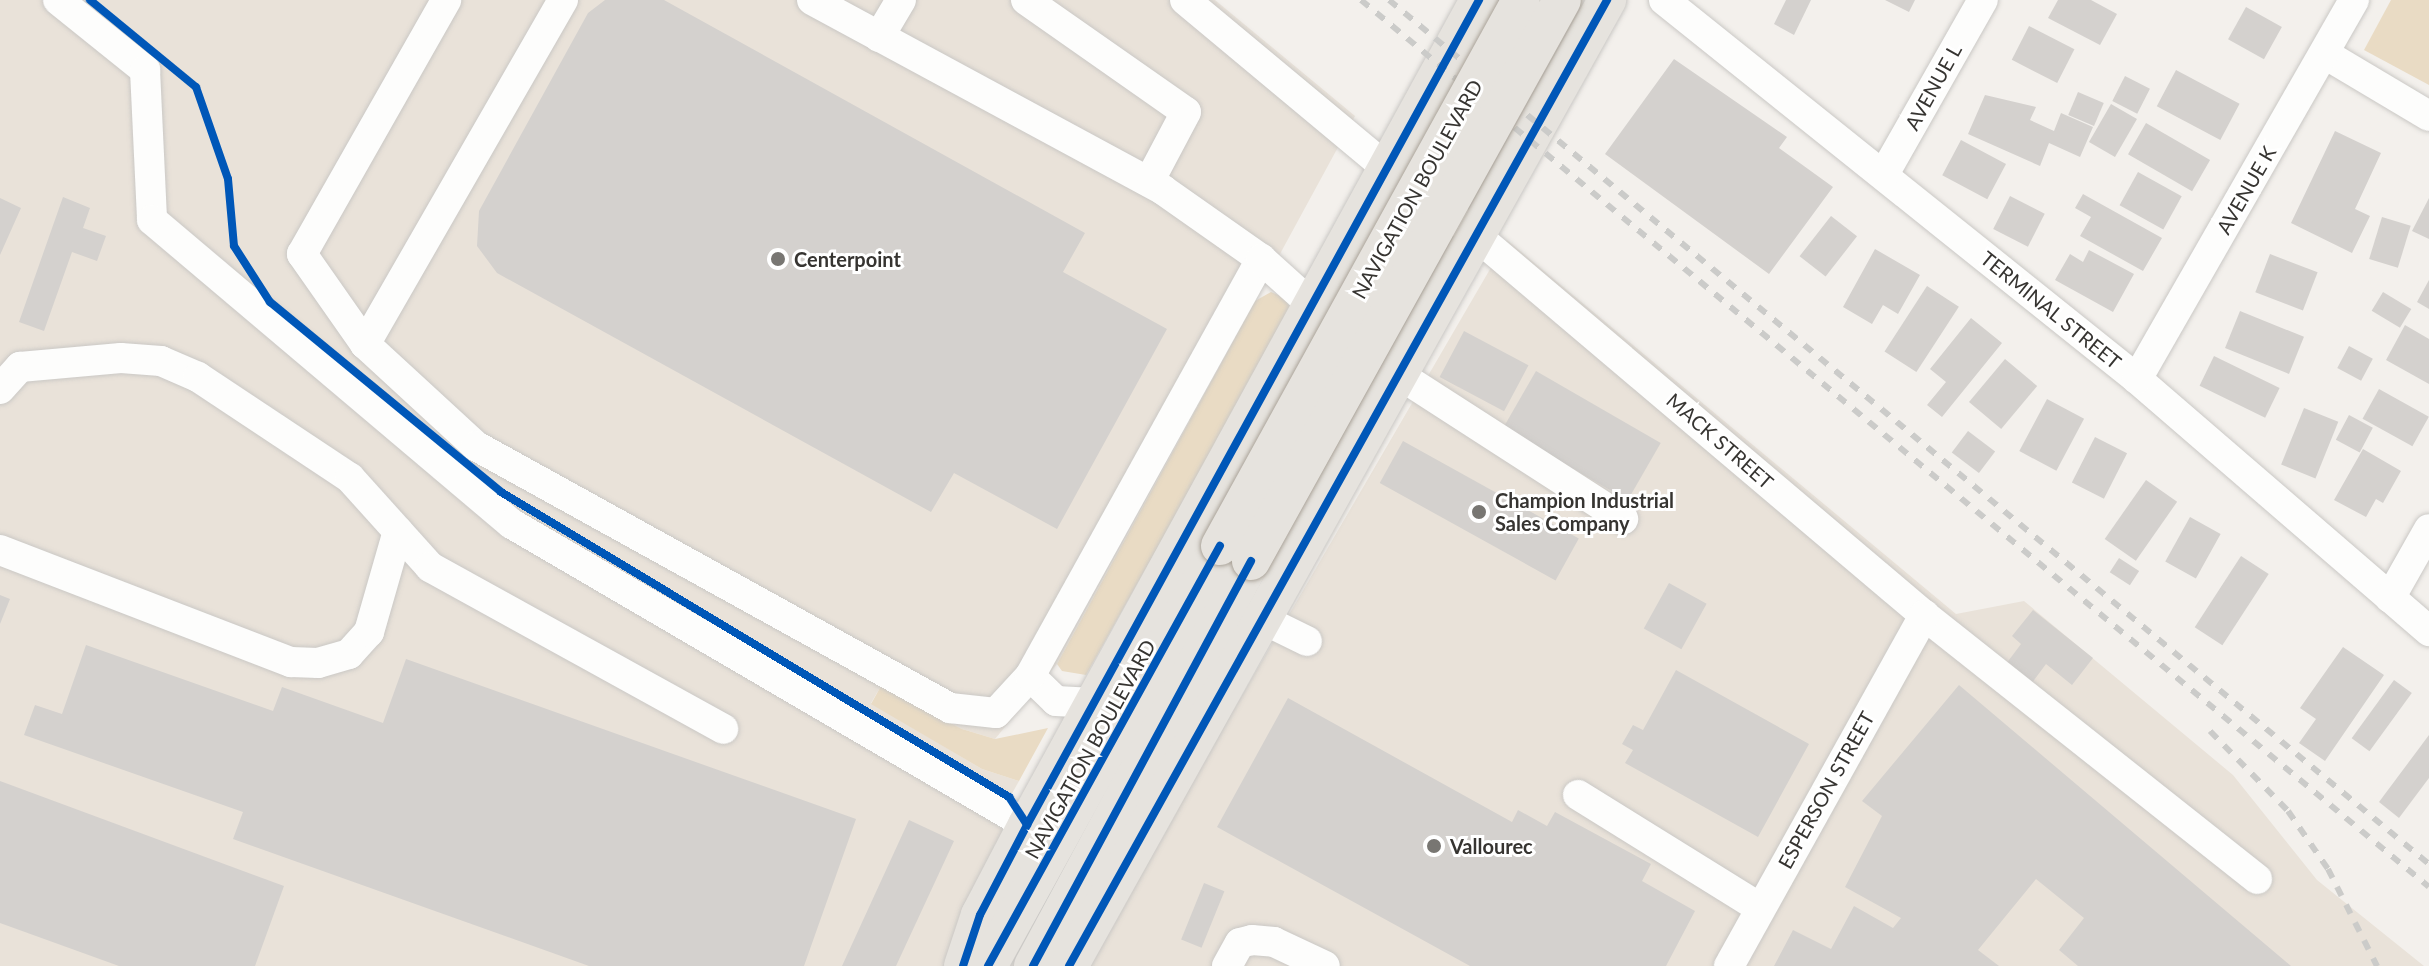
<!DOCTYPE html>
<style>
body{margin:0}
#map{position:relative;width:2429px;height:966px;overflow:hidden;background:#f3f0ec;font-family:Lato,sans-serif}
div>[style]{position:absolute}
[style*='--x']{left:calc(var(--x)*1px);top:calc(var(--y)*1px);width:calc(var(--w)*1px);rotate:calc(var(--a)*1deg)}
.built>*{inset:0;background:#e9e2d9}
.green>*{inset:0;background:#e9dbc4}
.building>*{inset:0;background:#d4d1ce;transform-origin:0 0}
.roads{filter:drop-shadow(0 0 2px #cac8c5) drop-shadow(0 0 2px #cac8c5)}
.minor>*{height:30px;margin:-15px;padding:0 15px;transform-origin:15px;border-radius:15px;background:#fdfdfc}
.major>*{height:38px;margin:-19px;padding:0 19px;transform-origin:19px;border-radius:19px;background:#e6e3de}
.rail>*{height:6px;margin-top:-3px;transform-origin:0;background:repeating-linear-gradient(90deg,#cbcbc9 0 10px,transparent 0 20px)}
.bridges{filter:drop-shadow(0 0 2px #aba49a) drop-shadow(0 0 2px #aba49a)}
.major-bridge>*{height:38px;margin:-19px;padding:0 19px;transform-origin:19px;border-radius:19px;background:#e6e3de}
.cycleway>*{height:8px;margin:-4px;padding:0 4px;transform-origin:4px;border-radius:4px;background:#0057b8}
.dots>*{width:22px;height:22px;translate:-50% -50%;box-sizing:border-box;border:4px solid #fff;border-radius:50%}
span{translate:-50% -50%;white-space:nowrap;text-align:center;line-height:1.15;-webkit-text-stroke:6px #fff;paint-order:stroke}
.street-label{font-size:20px;color:#363431}
.poi-label{font-size:20px;color:#363431;font-weight:700}
.left{translate:0 -50%;text-align:left}
</style>
<div id="map">
<div class="built">
<i style="clip-path:polygon(0 0,1215px 0,1355px 116px,1057px 664px,995px 739px,962px 729px,881px 686px,871px 703px,982px 769px,1019px 781px,995px 824px,1117px 910px,1507px 240px,1956px 614px,2024px 601px,2233px 775px,2317px 880px,2424px 966px,0 966px)"></i>
</div>
<div class="green">
<i style="clip-path:polygon(2391px 0,2429px 0,2429px 85px,2364px 50px)"></i>
<i style="clip-path:polygon(1271px 292px,1285px 298px,1291px 310px,1086px 675px,1062px 671px,1057px 664px,1255px 301px)"></i>
<i style="clip-path:polygon(881px 686px,962px 729px,995px 739px,1048px 728px,1019px 781px,982px 769px,871px 704px)"></i>
</div>
<div class="building">
<i style="clip-path:polygon(605px 0,664px 0,1085px 233px,1063px 272px,1167px 329px,1057px 529px,954px 473px,931px 512px,497px 273px,477px 246px,479px 211px,588px 13px)"></i>
<i style="clip-path:polygon(1786px 0,1811px 0,1794px 35px,1774px 24px)"></i>
<i style="clip-path:polygon(1885px 0,1915px 0,1909px 12px)"></i>
<i style="clip-path:polygon(2058px 0,2091px 0,2117px 14px,2100px 45px,2048px 18px)"></i>
<i style="left:2246px;top:7px;width:41px;height:37px;rotate:29deg"></i>
<i style="left:2029px;top:26px;width:51px;height:38px;rotate:27deg"></i>
<i style="clip-path:polygon(1674px 59px,1787px 137px,1779px 148px,1833px 187px,1769px 274px,1605px 154px)"></i>
<i style="left:2176px;top:70px;width:72px;height:41px;rotate:28deg"></i>
<i style="left:2125px;top:76px;width:28px;height:28px;rotate:27deg"></i>
<i style="left:2078px;top:92px;width:28px;height:25px;rotate:23deg"></i>
<i style="clip-path:polygon(1985px 95px,2036px 107px,2030px 120px,2054px 131px,2061px 113px,2093px 127px,2080px 157px,2049px 143px,2040px 166px,1968px 134px)"></i>
<i style="left:2111px;top:104px;width:30px;height:44px;rotate:30deg"></i>
<i style="left:2146px;top:123px;width:74px;height:36px;rotate:30deg"></i>
<i style="clip-path:polygon(2335px 131px,2381px 153px,2355px 209px,2370px 216px,2352px 253px,2291px 223px)"></i>
<i style="left:1961px;top:140px;width:51px;height:40px;rotate:28deg"></i>
<i style="left:2138px;top:172px;width:50px;height:38px;rotate:29deg"></i>
<i style="clip-path:polygon(2083px 194px,2162px 238px,2143px 271px,2080px 236px,2091px 217px,2075px 208px)"></i>
<i style="left:2010px;top:196px;width:39px;height:37px;rotate:27deg"></i>
<i style="clip-path:polygon(63px 197px,90px 208px,83px 228px,106px 236px,97px 261px,72px 252px,44px 331px,19px 322px)"></i>
<i style="clip-path:polygon(0 198px,21px 208px,0 255px)"></i>
<i style="clip-path:polygon(2429px 198px,2429px 239px,2412px 231px)"></i>
<i style="left:1831px;top:216px;width:33px;height:51px;rotate:38deg"></i>
<i style="left:2382px;top:217px;width:30px;height:44px;rotate:17deg"></i>
<i style="clip-path:polygon(1875px 249px,1920px 275px,1898px 314px,1883px 305px,1872px 324px,1843px 307px)"></i>
<i style="clip-path:polygon(2089px 250px,2134px 274px,2113px 312px,2055px 280px,2070px 254px,2083px 262px)"></i>
<i style="left:2270px;top:254px;width:51px;height:41px;rotate:21deg"></i>
<i style="clip-path:polygon(2429px 280px,2429px 309px,2417px 302px)"></i>
<i style="left:1927px;top:286px;width:38px;height:78px;rotate:33deg"></i>
<i style="left:2383px;top:292px;width:33px;height:22px;rotate:31deg"></i>
<i style="left:2240px;top:311px;width:69px;height:40px;rotate:22deg"></i>
<i style="clip-path:polygon(1971px 318px,2002px 343px,1942px 417px,1927px 405px,1946px 382px,1930px 369px)"></i>
<i style="clip-path:polygon(2405px 325px,2429px 339px,2429px 384px,2386px 360px)"></i>
<i style="left:1464px;top:331px;width:73px;height:52px;rotate:28deg"></i>
<i style="left:2349px;top:346px;width:27px;height:25px;rotate:28deg"></i>
<i style="left:2214px;top:356px;width:73px;height:33px;rotate:26deg"></i>
<i style="left:2005px;top:359px;width:42px;height:56px;rotate:40deg"></i>
<i style="left:1536px;top:371px;width:144px;height:66px;rotate:30deg"></i>
<i style="left:2379px;top:389px;width:57px;height:34px;rotate:29deg"></i>
<i style="left:2047px;top:399px;width:42px;height:59px;rotate:28deg"></i>
<i style="left:2304px;top:408px;width:37px;height:61px;rotate:22deg"></i>
<i style="left:2349px;top:415px;width:27px;height:28px;rotate:28deg"></i>
<i style="left:1968px;top:431px;width:34px;height:27px;rotate:37deg"></i>
<i style="left:2095px;top:437px;width:36px;height:51px;rotate:27deg"></i>
<i style="left:1403px;top:441px;width:201px;height:48px;rotate:29deg"></i>
<i style="clip-path:polygon(2363px 449px,2401px 471px,2383px 503px,2376px 499px,2366px 517px,2334px 500px)"></i>
<i style="left:2146px;top:480px;width:38px;height:72px;rotate:35deg"></i>
<i style="left:2190px;top:517px;width:35px;height:51px;rotate:29deg"></i>
<i style="left:2241px;top:556px;width:33px;height:85px;rotate:33deg"></i>
<i style="left:2119px;top:558px;width:24px;height:17px;rotate:33deg"></i>
<i style="left:1669px;top:583px;width:43px;height:52px;rotate:29deg"></i>
<i style="clip-path:polygon(0 595px,10px 599px,0 624px)"></i>
<i style="clip-path:polygon(2033px 610px,2093px 658px,2072px 685px,2046px 664px,2031px 684px,2006px 664px,2021px 644px,2012px 636px)"></i>
<i style="clip-path:polygon(86px 645px,273px 711px,282px 687px,383px 723px,406px 659px,856px 819px,804px 966px,589px 966px,233px 839px,243px 812px,24px 735px,35px 705px,62px 714px)"></i>
<i style="clip-path:polygon(2343px 647px,2384px 675px,2325px 761px,2299px 743px,2316px 719px,2300px 708px)"></i>
<i style="clip-path:polygon(1676px 670px,1809px 744px,1758px 837px,1625px 763px,1633px 750px,1622px 744px,1633px 725px,1643px 730px)"></i>
<i style="left:2394px;top:680px;width:22px;height:72px;rotate:36deg"></i>
<i style="clip-path:polygon(1959px 685px,2291px 966px,2078px 966px,2059px 950px,2084px 918px,2036px 879px,1978px 950px,1999px 966px,1774px 966px,1793px 930px,1831px 949px,1854px 906px,1893px 928px,1901px 918px,1845px 887px,1882px 816px,1862px 801px)"></i>
<i style="clip-path:polygon(1288px 698px,1512px 822px,1518px 810px,1547px 826px,1555px 812px,1651px 864px,1642px 881px,1695px 911px,1666px 966px,1470px 966px,1217px 827px)"></i>
<i style="clip-path:polygon(2429px 735px,2429px 778px,2399px 818px,2379px 802px)"></i>
<i style="clip-path:polygon(0 781px,284px 886px,255px 966px,119px 966px,0 923px)"></i>
<i style="clip-path:polygon(909px 820px,954px 841px,896px 966px,842px 966px)"></i>
<i style="left:1204px;top:883px;width:22px;height:61px;rotate:22deg"></i>
</div>
<div class="roads">
<div class="minor">
<i style="--x:58;--y:0;--w:112;--a:38.8"></i>
<i style="--x:145;--y:70;--w:150;--a:87.3"></i>
<i style="--x:152;--y:220;--w:471;--a:40.2"></i>
<i style="--x:512;--y:524;--w:597;--a:30.3"></i>
<i style="--x:563;--y:0;--w:397;--a:119.9"></i>
<i style="--x:365;--y:344;--w:151;--a:42.6"></i>
<i style="--x:476;--y:446;--w:542;--a:28.93"></i>
<i style="--x:950;--y:708;--w:46;--a:6.2"></i>
<i style="--x:996;--y:713;--w:50;--a:-47.4"></i>
<i style="--x:812;--y:0;--w:399;--a:28.4"></i>
<i style="--x:1163;--y:190;--w:120;--a:35.1"></i>
<i style="--x:1026;--y:0;--w:195;--a:35"></i>
<i style="--x:1186;--y:112;--w:79;--a:117.9"></i>
<i style="--x:1185;--y:0;--w:281;--a:39.8"></i>
<i style="--x:1664;--y:0;--w:606;--a:38.7"></i>
<i style="--x:2137;--y:379;--w:386;--a:40.8"></i>
<i style="--x:879;--y:37;--w:43;--a:-59.3"></i>
<i style="--x:2325;--y:54;--w:121;--a:30.8"></i>
<i style="--x:1884;--y:174;--w:200;--a:-60.4"></i>
<i style="--x:1460;--y:222;--w:608;--a:40.26"></i>
<i style="--x:1924;--y:615;--w:425;--a:38.4"></i>
<i style="--x:365;--y:344;--w:110;--a:-125"></i>
<i style="--x:302;--y:254;--w:292;--a:-60.4"></i>
<i style="--x:1398;--y:374;--w:268;--a:32.8"></i>
<i style="--x:2137;--y:379;--w:437;--a:-60.2"></i>
<i style="--x:0;--y:389;--w:30;--a:-48"></i>
<i style="--x:20;--y:367;--w:101;--a:-5.1"></i>
<i style="--x:121;--y:358;--w:40;--a:4.3"></i>
<i style="--x:161;--y:361;--w:40;--a:23.4"></i>
<i style="--x:198;--y:377;--w:182;--a:33.6"></i>
<i style="--x:350;--y:478;--w:120;--a:48"></i>
<i style="--x:430;--y:567;--w:335;--a:28.9"></i>
<i style="--x:0;--y:550;--w:312;--a:21.1"></i>
<i style="--x:291;--y:662;--w:27;--a:2"></i>
<i style="--x:318;--y:663;--w:32;--a:-16"></i>
<i style="--x:349;--y:654;--w:30;--a:-48"></i>
<i style="--x:369;--y:632;--w:105;--a:-74"></i>
<i style="--x:2390;--y:598;--w:79;--a:-60.5"></i>
<i style="--x:1262;--y:619;--w:50;--a:26.1"></i>
<i style="--x:1094;--y:703;--w:38;--a:-177"></i>
<i style="--x:1056;--y:701;--w:36;--a:-136"></i>
<i style="--x:1030;--y:676;--w:477;--a:-61"></i>
<i style="--x:1261;--y:259;--w:69;--a:42"></i>
<i style="--x:1578;--y:795;--w:214;--a:31.8"></i>
<i style="--x:1227;--y:966;--w:26;--a:-61"></i>
<i style="--x:1240;--y:943;--w:12;--a:-14"></i>
<i style="--x:1252;--y:940;--w:22;--a:5"></i>
<i style="--x:1274;--y:942;--w:56;--a:25.2"></i>
<i style="--x:1729;--y:966;--w:402;--a:-60.9"></i>
</div>
<div class="major">
<i style="--x:963;--y:966;--w:54;--a:-71.6"></i>
<i style="--x:980;--y:915;--w:102;--a:-62.4"></i>
<i style="--x:1027;--y:825;--w:941;--a:-61.28"></i>
<i style="--x:988;--y:966;--w:480;--a:-61.1"></i>
<i style="--x:1033;--y:966;--w:460;--a:-61.7"></i>
<i style="--x:1069;--y:966;--w:1106;--a:-60.88"></i>
</div>
</div>
<div class="rail">
<i style="--x:1361;--y:0;--w:1388;--a:39.71"></i>
<i style="--x:1389;--y:0;--w:1352;--a:39.72"></i>
<i style="--x:2210;--y:731;--w:112;--a:45.7"></i>
<i style="--x:2288;--y:811;--w:70;--a:55.4"></i>
<i style="--x:2328;--y:869;--w:109;--a:63.2"></i>
</div>
<div class="bridges">
<div class="major-bridge">
<i style="--x:1220;--y:546;--w:623;--a:-61.13"></i>
<i style="--x:1251;--y:561;--w:641;--a:-61"></i>
</div>
</div>
<div class="cycleway">
<i style="--x:90;--y:0;--w:137;--a:39.4"></i>
<i style="--x:196;--y:87;--w:97;--a:70.8"></i>
<i style="--x:228;--y:179;--w:67;--a:84.9"></i>
<i style="--x:234;--y:246;--w:67;--a:57.3"></i>
<i style="--x:270;--y:302;--w:299;--a:39.4"></i>
<i style="--x:501;--y:492;--w:593;--a:30.98"></i>
<i style="--x:1009;--y:797;--w:33;--a:57"></i>
<i style="--x:963;--y:966;--w:54;--a:-71.6"></i>
<i style="--x:980;--y:915;--w:102;--a:-62.4"></i>
<i style="--x:1027;--y:825;--w:941;--a:-61.28"></i>
<i style="--x:988;--y:966;--w:480;--a:-61.1"></i>
<i style="--x:1033;--y:966;--w:460;--a:-61.7"></i>
<i style="--x:1069;--y:966;--w:1106;--a:-60.88"></i>
</div>
<div class="dots">
<i style="left:778px;top:259px;background:#787672"></i>
<i style="left:1479px;top:512px;background:#787672"></i>
<i style="left:1434px;top:846px;background:#787672"></i>
</div>
<div class="street-label">
<span style="left:1933px;top:87px;rotate:-61deg">AVENUE L</span>
<span style="left:1417px;top:189px;rotate:-61deg">NAVIGATION BOULEVARD</span>
<span style="left:2246px;top:190px;rotate:-60deg">AVENUE K</span>
<span style="left:2051px;top:310px;rotate:39deg">TERMINAL STREET</span>
<span style="left:1720px;top:441px;rotate:41deg">MACK STREET</span>
<span style="left:1090px;top:749px;rotate:-61deg">NAVIGATION BOULEVARD</span>
<span style="left:1826px;top:790px;rotate:-61deg">ESPERSON STREET</span>
</div>
<div class="poi-label">
<span class="left" style="left:794px;top:259px">Centerpoint</span>
<span class="left" style="left:1495px;top:512px">Champion Industrial<br>Sales Company</span>
<span class="left" style="left:1450px;top:846px">Vallourec</span>
</div>
</div>
